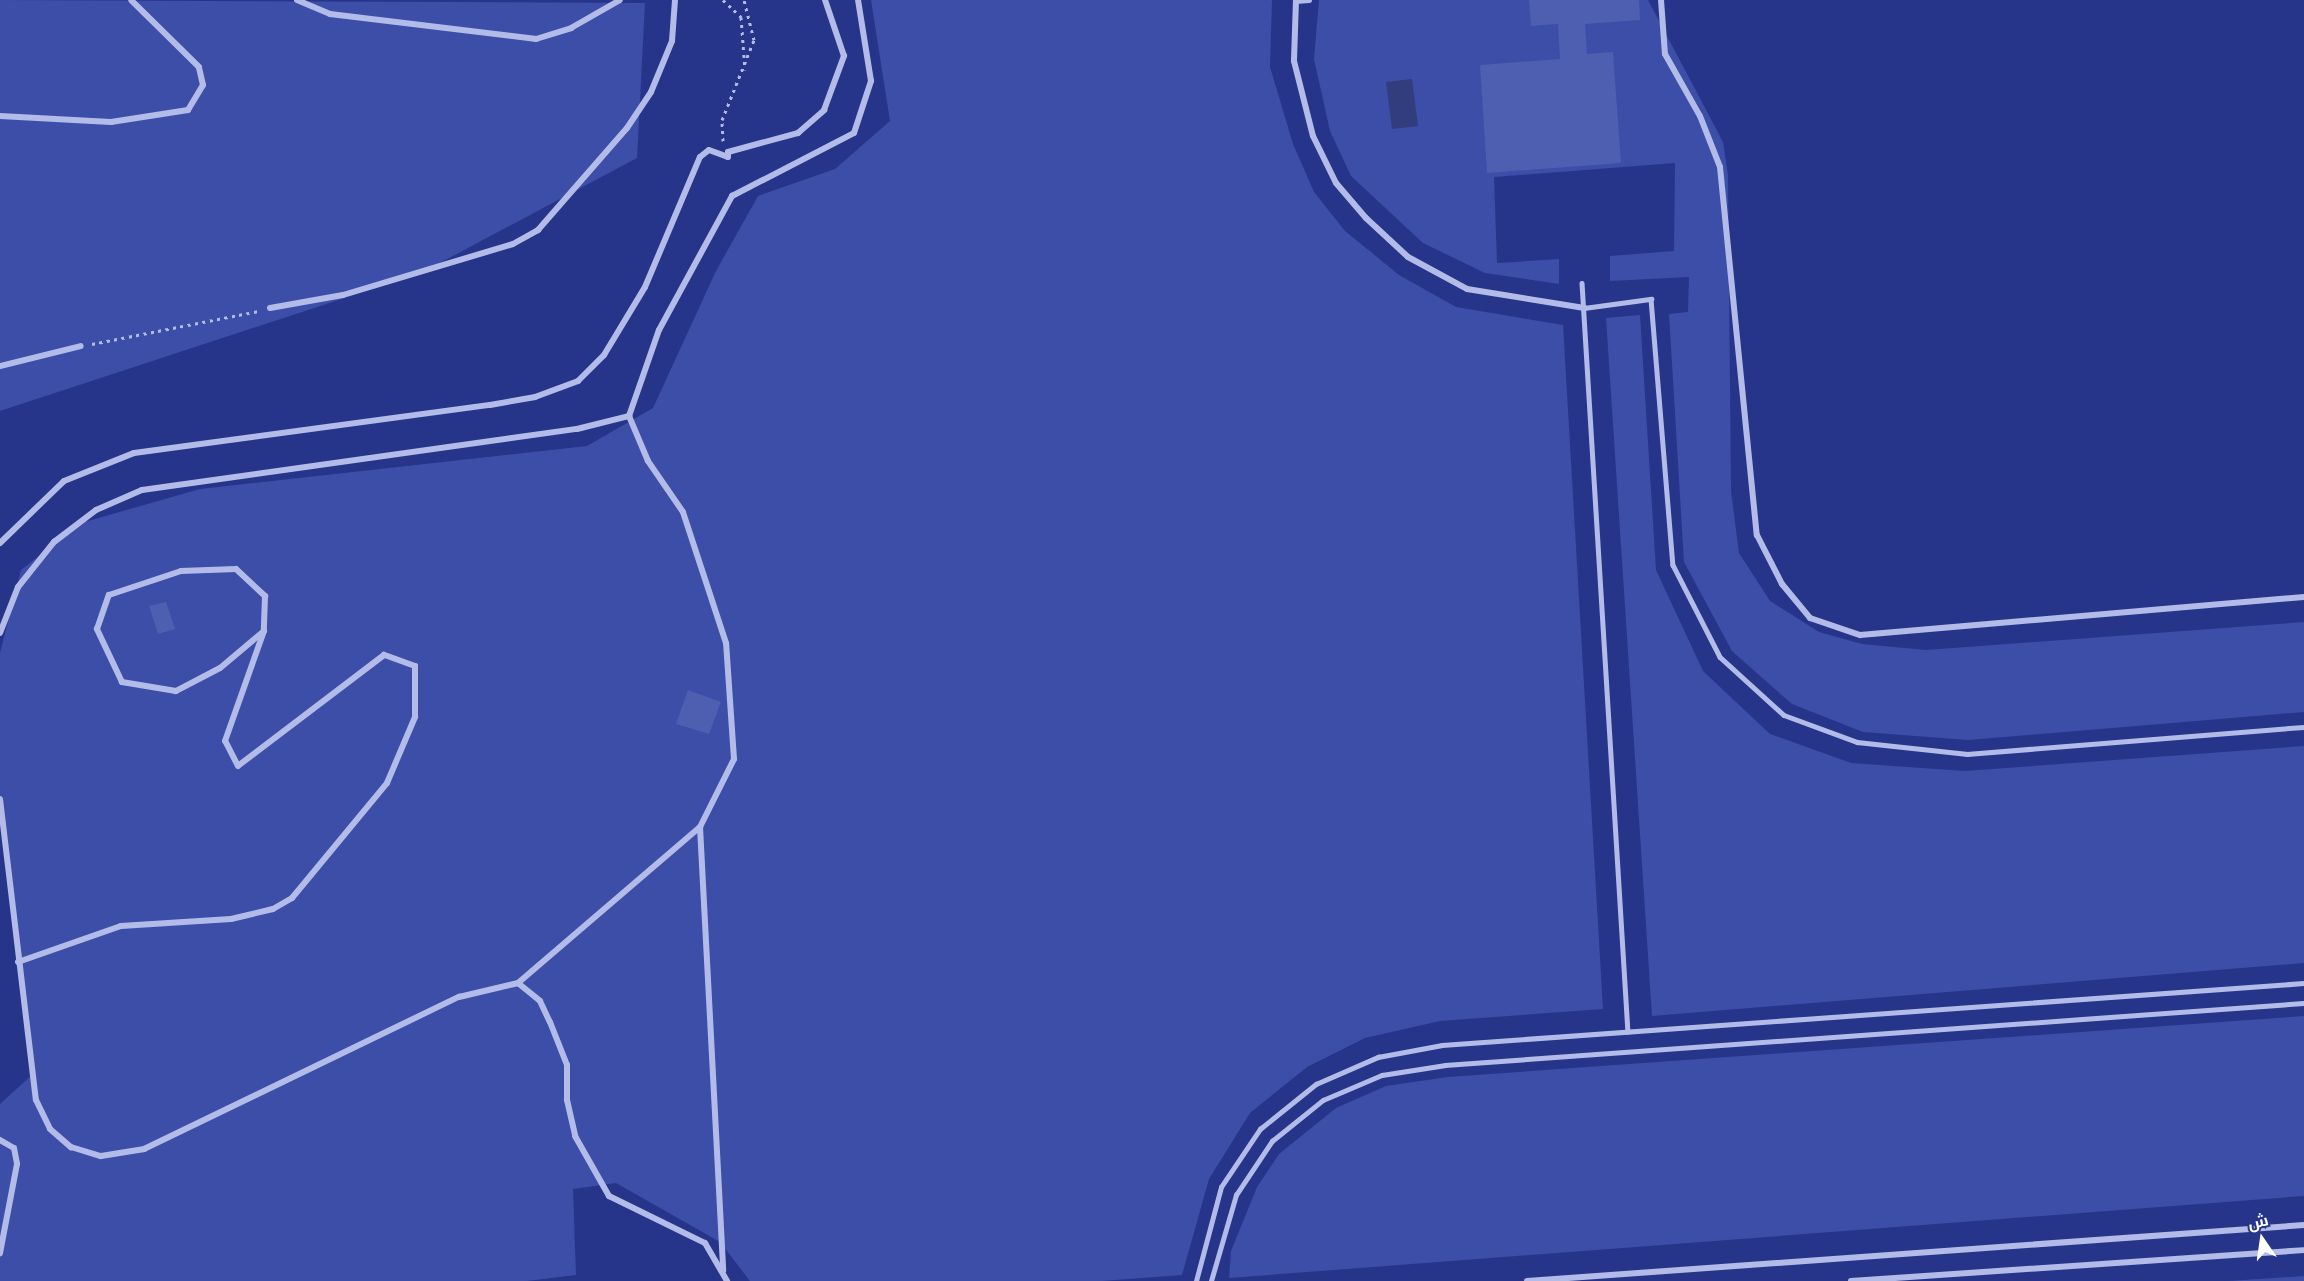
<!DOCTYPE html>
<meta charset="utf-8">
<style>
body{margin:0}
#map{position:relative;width:2304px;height:1281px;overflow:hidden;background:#26358a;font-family:Barlow,Cairo,sans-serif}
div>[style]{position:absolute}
.green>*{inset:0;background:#3d4ea8}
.water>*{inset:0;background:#323d7d}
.building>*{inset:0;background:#4e5eb1}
.path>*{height:3px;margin-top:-1.5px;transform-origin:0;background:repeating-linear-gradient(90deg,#b3bce9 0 3px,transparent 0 7.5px)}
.service>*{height:4.5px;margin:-2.25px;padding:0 2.25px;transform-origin:2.25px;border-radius:2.25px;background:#b3bce9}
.minor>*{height:6px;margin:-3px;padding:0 3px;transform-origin:3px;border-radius:3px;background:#b3bce9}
span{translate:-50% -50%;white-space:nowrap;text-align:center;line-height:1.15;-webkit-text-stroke:6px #26358a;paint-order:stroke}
.north{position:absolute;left:2232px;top:1209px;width:60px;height:60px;-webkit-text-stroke:4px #26358a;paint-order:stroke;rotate:347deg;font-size:16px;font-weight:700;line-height:24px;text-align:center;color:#fff}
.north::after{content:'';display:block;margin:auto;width:21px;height:27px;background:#fff;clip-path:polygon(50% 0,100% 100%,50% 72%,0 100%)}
</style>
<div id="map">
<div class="green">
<i style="clip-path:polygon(0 0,645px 3px,637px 158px,421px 273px,0 411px)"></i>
<i style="clip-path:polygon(871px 0,1272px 0,1270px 67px,1293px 144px,1314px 192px,1345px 231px,1399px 275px,1456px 307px,1563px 325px,1603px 1009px,1440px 1021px,1365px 1038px,1307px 1067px,1250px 1113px,1209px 1179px,1182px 1275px,1102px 1281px,750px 1281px,720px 1242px,616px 1183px,573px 1189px,576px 1275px,527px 1281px,0 1281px,0 1104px,32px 1075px,0 796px,0 653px,21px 570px,81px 523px,200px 489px,587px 446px,653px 408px,716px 271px,758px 196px,835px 169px,890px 121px)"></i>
<i style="clip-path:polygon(1319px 0,1648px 0,1723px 142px,1728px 175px,1731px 491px,1739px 553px,1770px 601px,1819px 632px,1862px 644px,1926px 650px,2304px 622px,2304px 712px,1968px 740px,1863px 732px,1792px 704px,1732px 651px,1684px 562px,1669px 314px,1688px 312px,1689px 277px,1610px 281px,1610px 256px,1674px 251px,1675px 163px,1494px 177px,1497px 263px,1559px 259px,1559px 284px,1485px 273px,1423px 243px,1351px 176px,1330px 131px,1314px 59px)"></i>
<i style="clip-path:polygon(1640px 315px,1656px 570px,1703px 671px,1770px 734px,1851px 763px,1965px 771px,2304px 746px,2304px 963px,1652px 1016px,1606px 318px)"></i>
<i style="clip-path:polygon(2304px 1016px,2304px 1196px,1229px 1278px,1231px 1251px,1257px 1187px,1279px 1154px,1336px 1108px,1386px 1086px,1448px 1077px)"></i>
<i style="clip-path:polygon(2304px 1276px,2304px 1281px,2229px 1281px)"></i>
</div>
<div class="water">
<i style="clip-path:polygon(1412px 79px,1418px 126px,1392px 129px,1386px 82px)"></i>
</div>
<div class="building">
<i style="clip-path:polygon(1529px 0,1639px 0,1640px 20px,1585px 24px,1587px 54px,1613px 52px,1621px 163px,1487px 173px,1480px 65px,1560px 59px,1558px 24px,1531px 26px)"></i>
<i style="clip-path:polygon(166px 602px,175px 629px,158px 634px,149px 606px)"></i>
<i style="clip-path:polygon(688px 690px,721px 702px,709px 734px,676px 724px)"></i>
</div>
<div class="path">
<i style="left:723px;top:0;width:25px;rotate:43deg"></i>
<i style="left:741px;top:17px;width:53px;rotate:85.7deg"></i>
<i style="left:723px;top:141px;width:21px;rotate:-93deg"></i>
<i style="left:722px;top:120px;width:86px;rotate:-68.2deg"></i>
<i style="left:754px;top:40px;width:41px;rotate:-104deg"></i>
<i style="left:92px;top:344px;width:170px;rotate:-11.2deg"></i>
</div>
<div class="service">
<i style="left:1582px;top:283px;width:750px;rotate:86.49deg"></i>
<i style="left:1584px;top:308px;width:68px;rotate:-7.7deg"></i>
<i style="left:1651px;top:299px;width:267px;rotate:85.3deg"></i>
<i style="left:1673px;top:565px;width:103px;rotate:62.9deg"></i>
<i style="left:1720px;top:657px;width:86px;rotate:42.2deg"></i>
<i style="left:1784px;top:715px;width:78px;rotate:20.3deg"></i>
<i style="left:1857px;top:742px;width:111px;rotate:6.2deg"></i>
<i style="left:1967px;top:754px;width:338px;rotate:-4.6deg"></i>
<i style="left:1196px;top:1281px;width:97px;rotate:-75.1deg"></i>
<i style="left:1221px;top:1187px;width:70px;rotate:-56.1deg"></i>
<i style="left:1260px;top:1129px;width:72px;rotate:-38.8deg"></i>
<i style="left:1316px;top:1084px;width:68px;rotate:-23.5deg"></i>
<i style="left:1378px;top:1057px;width:65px;rotate:-10.6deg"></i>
<i style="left:1442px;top:1045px;width:864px;rotate:-4.11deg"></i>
<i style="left:1211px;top:1281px;width:90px;rotate:-73.8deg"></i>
<i style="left:1236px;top:1195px;width:65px;rotate:-56.3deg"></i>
<i style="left:1272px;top:1141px;width:65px;rotate:-38.8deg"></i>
<i style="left:1323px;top:1100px;width:64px;rotate:-23deg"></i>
<i style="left:1382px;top:1075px;width:64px;rotate:-9deg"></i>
<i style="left:1445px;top:1065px;width:861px;rotate:-4.13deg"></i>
</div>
<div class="minor">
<i style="left:297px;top:0;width:36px;rotate:23deg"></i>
<i style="left:330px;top:14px;width:208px;rotate:6.9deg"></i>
<i style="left:536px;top:39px;width:37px;rotate:-17deg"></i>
<i style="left:571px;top:28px;width:56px;rotate:-29.7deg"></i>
<i style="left:1296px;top:0;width:61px;rotate:91.9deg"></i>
<i style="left:1294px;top:61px;width:77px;rotate:75.8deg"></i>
<i style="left:1313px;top:136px;width:52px;rotate:63.9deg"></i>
<i style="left:1336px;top:183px;width:46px;rotate:49.4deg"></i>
<i style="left:1366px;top:218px;width:57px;rotate:42.9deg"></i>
<i style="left:1408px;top:257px;width:67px;rotate:28.5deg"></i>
<i style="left:1467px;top:289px;width:119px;rotate:9.2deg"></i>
<i style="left:1661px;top:0;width:54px;rotate:85.8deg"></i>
<i style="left:1665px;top:54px;width:71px;rotate:60.6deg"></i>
<i style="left:1700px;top:116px;width:55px;rotate:68.6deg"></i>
<i style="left:1720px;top:167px;width:370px;rotate:84.3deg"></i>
<i style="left:1757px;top:535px;width:55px;rotate:63deg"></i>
<i style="left:1782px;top:584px;width:44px;rotate:50.5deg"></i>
<i style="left:1810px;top:618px;width:53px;rotate:18.8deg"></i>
<i style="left:1860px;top:635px;width:446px;rotate:-4.9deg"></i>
<i style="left:1296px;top:1px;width:13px;rotate:-4deg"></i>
<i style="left:0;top:116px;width:111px;rotate:3.1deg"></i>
<i style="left:111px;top:122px;width:78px;rotate:-8.9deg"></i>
<i style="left:188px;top:110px;width:29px;rotate:-59deg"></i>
<i style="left:203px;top:85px;width:18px;rotate:-103deg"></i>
<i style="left:199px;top:67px;width:95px;rotate:-135.4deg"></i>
<i style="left:270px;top:308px;width:74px;rotate:-10.1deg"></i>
<i style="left:343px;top:295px;width:177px;rotate:-16.7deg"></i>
<i style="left:513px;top:244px;width:29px;rotate:-29deg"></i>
<i style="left:538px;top:230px;width:135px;rotate:-48.9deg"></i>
<i style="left:627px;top:128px;width:43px;rotate:-56.3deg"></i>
<i style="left:651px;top:92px;width:55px;rotate:-67.6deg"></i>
<i style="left:672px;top:41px;width:41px;rotate:-85.8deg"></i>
<i style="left:0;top:366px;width:83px;rotate:-13.9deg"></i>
<i style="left:0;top:543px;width:89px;rotate:-44.1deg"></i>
<i style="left:64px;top:481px;width:75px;rotate:-21.8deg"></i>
<i style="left:134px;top:453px;width:359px;rotate:-7.7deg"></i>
<i style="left:490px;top:405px;width:46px;rotate:-10.1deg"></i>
<i style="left:535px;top:397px;width:46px;rotate:-20.4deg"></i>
<i style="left:578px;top:381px;width:37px;rotate:-45deg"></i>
<i style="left:604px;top:355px;width:79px;rotate:-58.9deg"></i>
<i style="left:645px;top:287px;width:141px;rotate:-67.1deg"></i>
<i style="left:700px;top:157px;width:11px;rotate:-38deg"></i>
<i style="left:709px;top:150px;width:20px;rotate:20deg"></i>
<i style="left:728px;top:157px;width:5px;rotate:-90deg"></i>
<i style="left:728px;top:152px;width:73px;rotate:-15.2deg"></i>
<i style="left:798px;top:133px;width:35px;rotate:-41deg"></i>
<i style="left:824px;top:110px;width:58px;rotate:-69.7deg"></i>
<i style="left:844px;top:56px;width:59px;rotate:-108.7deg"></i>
<i style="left:236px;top:569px;width:40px;rotate:43deg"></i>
<i style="left:265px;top:596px;width:35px;rotate:92deg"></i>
<i style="left:264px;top:631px;width:57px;rotate:139.9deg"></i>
<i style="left:220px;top:668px;width:50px;rotate:152.4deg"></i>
<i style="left:176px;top:691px;width:55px;rotate:-170.5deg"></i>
<i style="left:122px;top:682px;width:59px;rotate:-115.3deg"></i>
<i style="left:97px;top:629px;width:36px;rotate:-71deg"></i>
<i style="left:109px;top:595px;width:76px;rotate:-18.4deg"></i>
<i style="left:181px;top:571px;width:55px;rotate:-2.1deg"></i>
<i style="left:0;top:633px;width:49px;rotate:-68.6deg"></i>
<i style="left:18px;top:587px;width:58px;rotate:-51.3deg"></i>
<i style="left:54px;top:542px;width:53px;rotate:-37.3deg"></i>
<i style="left:96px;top:510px;width:50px;rotate:-23.5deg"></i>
<i style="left:142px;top:490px;width:439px;rotate:-8deg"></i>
<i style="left:577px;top:429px;width:54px;rotate:-14deg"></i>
<i style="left:629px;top:416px;width:91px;rotate:-70.8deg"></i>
<i style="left:659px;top:330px;width:153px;rotate:-61.4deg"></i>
<i style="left:732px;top:196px;width:137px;rotate:-27.3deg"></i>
<i style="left:854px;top:133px;width:55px;rotate:-71.9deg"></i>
<i style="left:871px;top:81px;width:82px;rotate:-99.1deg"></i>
<i style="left:0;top:799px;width:303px;rotate:83.2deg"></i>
<i style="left:36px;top:1100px;width:32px;rotate:64deg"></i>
<i style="left:50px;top:1129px;width:28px;rotate:41deg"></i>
<i style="left:71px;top:1147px;width:31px;rotate:17deg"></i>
<i style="left:101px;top:1156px;width:44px;rotate:-9.2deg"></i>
<i style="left:144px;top:1149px;width:350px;rotate:-25.8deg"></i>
<i style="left:459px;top:997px;width:61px;rotate:-13.3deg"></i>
<i style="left:518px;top:983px;width:28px;rotate:39deg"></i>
<i style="left:540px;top:1001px;width:23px;rotate:65deg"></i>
<i style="left:550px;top:1022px;width:46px;rotate:68.4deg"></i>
<i style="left:567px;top:1065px;width:35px;rotate:90deg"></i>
<i style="left:567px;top:1100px;width:37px;rotate:77deg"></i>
<i style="left:575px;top:1136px;width:69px;rotate:60.5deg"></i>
<i style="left:609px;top:1196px;width:107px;rotate:26.1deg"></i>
<i style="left:705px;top:1243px;width:44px;rotate:59.9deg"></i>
<i style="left:700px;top:827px;width:444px;rotate:87deg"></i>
<i style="left:18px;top:962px;width:109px;rotate:-19.3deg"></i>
<i style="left:121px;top:926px;width:110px;rotate:-3.6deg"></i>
<i style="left:231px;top:919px;width:43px;rotate:-13.4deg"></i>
<i style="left:273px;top:909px;width:22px;rotate:-30deg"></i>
<i style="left:292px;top:898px;width:149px;rotate:-50.4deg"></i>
<i style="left:387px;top:783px;width:72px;rotate:-67deg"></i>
<i style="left:415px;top:717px;width:51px;rotate:-90deg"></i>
<i style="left:415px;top:666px;width:33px;rotate:-160deg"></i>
<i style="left:384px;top:655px;width:183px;rotate:142.8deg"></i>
<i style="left:238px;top:766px;width:28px;rotate:-117deg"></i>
<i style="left:225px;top:741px;width:117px;rotate:-70.5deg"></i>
<i style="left:518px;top:983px;width:240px;rotate:-40.6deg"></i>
<i style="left:700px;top:827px;width:76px;rotate:-63.4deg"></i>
<i style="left:734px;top:759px;width:116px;rotate:-93.9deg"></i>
<i style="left:726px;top:643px;width:138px;rotate:-108.2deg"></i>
<i style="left:683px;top:512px;width:62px;rotate:-124.5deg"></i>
<i style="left:648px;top:461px;width:49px;rotate:-112.9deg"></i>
<i style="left:0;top:1140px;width:16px;rotate:30deg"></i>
<i style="left:14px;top:1148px;width:16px;rotate:79deg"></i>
<i style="left:17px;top:1164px;width:91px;rotate:100.8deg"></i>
<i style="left:1527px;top:1281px;width:779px;rotate:-4.12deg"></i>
<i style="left:1851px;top:1281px;width:454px;rotate:-3.9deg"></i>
</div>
<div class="north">ش</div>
</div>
